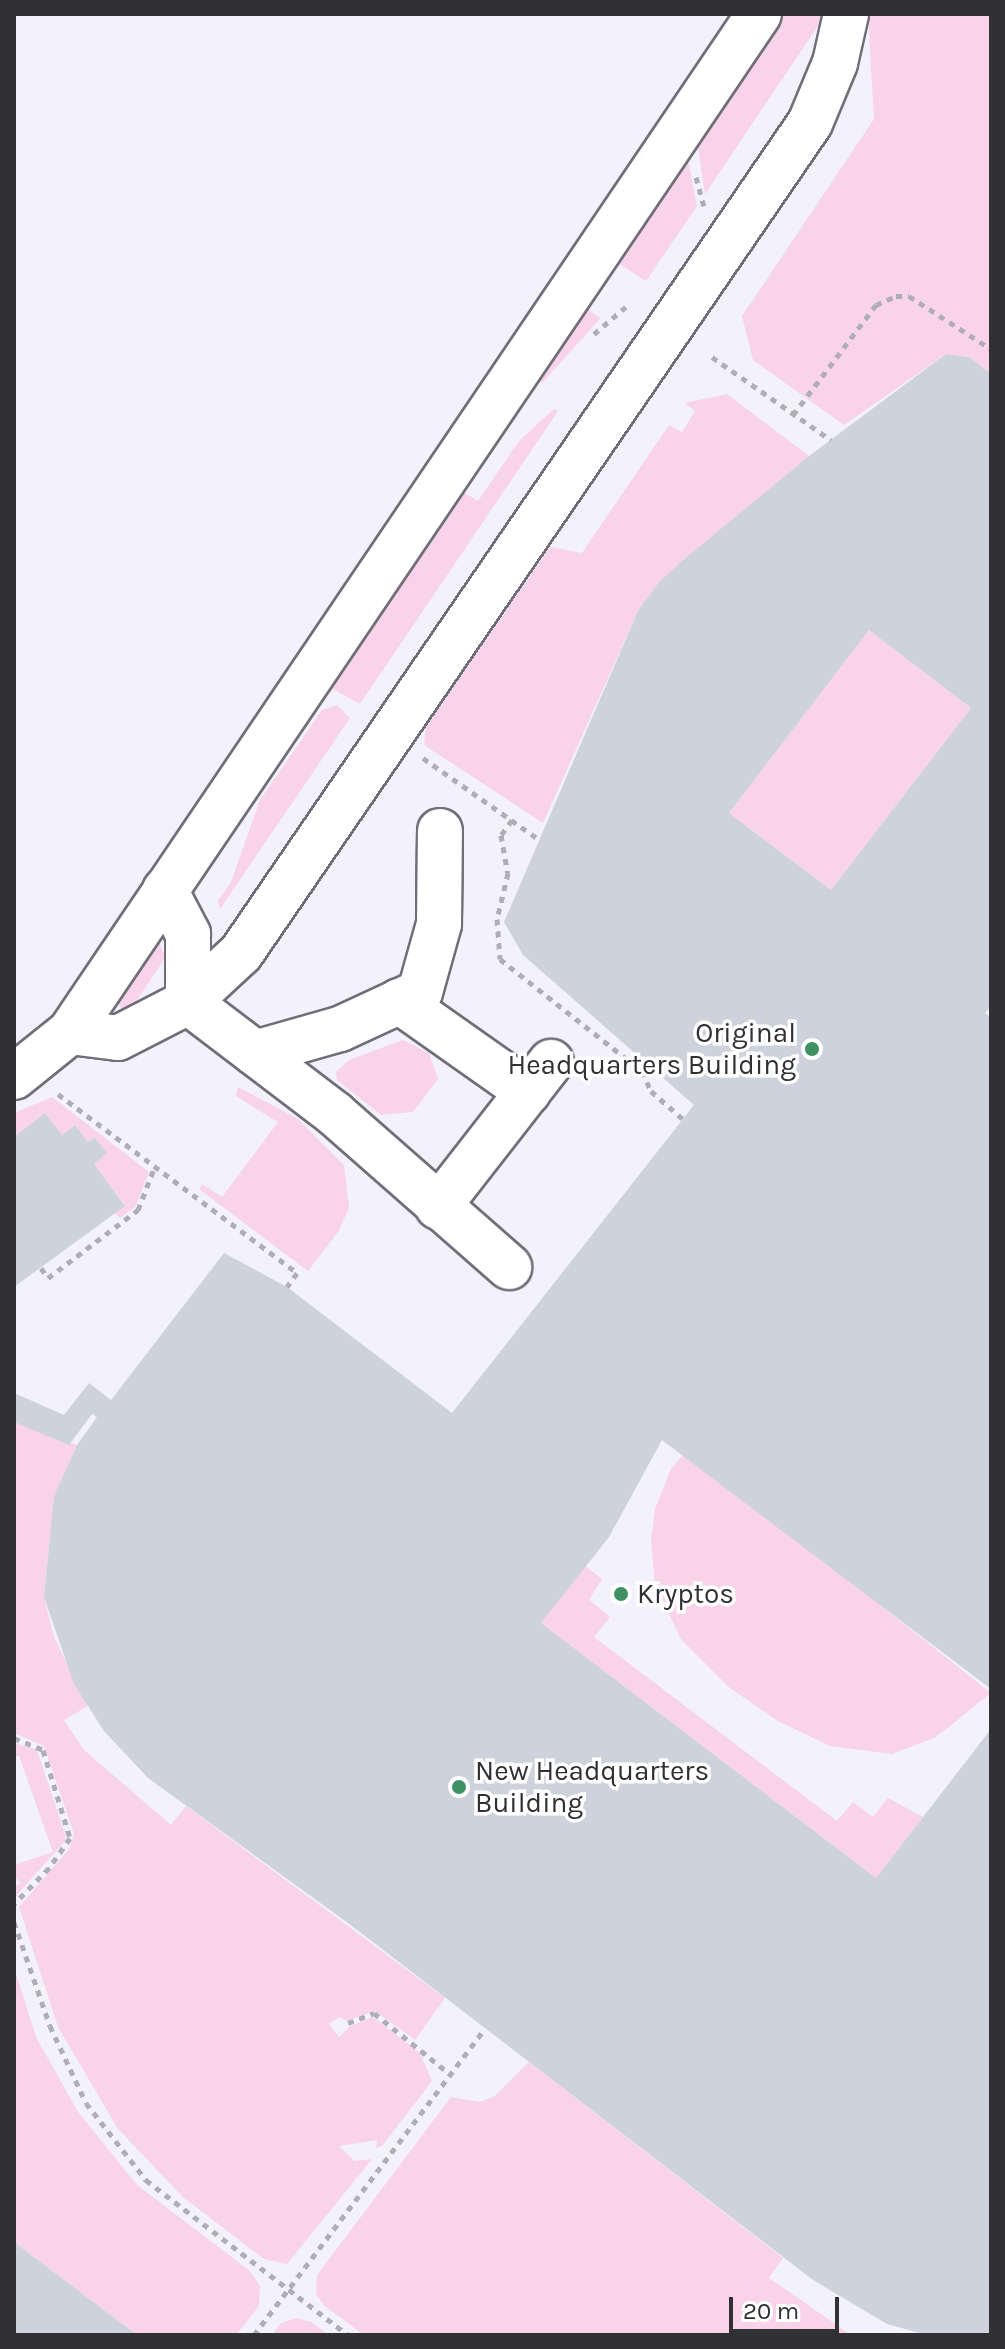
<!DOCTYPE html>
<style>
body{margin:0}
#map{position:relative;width:1005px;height:2349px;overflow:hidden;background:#f2f1fc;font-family:Karla,sans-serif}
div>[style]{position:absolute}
.green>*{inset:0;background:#f8d3e9}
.building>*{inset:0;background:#cdd2dc}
.path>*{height:5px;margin-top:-2.5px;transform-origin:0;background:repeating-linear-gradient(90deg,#afaeb7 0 6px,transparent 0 12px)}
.roads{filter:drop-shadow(2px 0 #706f79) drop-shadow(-2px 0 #706f79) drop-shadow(0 2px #706f79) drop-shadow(0 -2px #706f79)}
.minor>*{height:44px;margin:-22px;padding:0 22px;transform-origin:22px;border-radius:22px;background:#fff}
.dots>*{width:22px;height:22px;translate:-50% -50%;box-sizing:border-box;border:4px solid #fff;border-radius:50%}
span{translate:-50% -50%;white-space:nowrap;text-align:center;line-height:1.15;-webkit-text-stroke:7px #fff;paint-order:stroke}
.poi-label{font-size:28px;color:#313035}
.right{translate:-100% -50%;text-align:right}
.left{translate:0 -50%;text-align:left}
.frame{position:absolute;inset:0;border:16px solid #313035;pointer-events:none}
.scale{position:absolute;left:729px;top:2297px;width:110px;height:36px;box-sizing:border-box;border:4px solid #313035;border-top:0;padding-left:10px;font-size:24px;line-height:28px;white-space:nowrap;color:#313035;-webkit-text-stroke:6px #fff;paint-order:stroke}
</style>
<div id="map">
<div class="green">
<i style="clip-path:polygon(783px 14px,826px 14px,705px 194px,697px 142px)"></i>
<i style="clip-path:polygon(868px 14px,991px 14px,991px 374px,969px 357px,946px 354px,844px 425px,753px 360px,742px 316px,874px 119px)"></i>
<i style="clip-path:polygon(687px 155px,697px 206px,646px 281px,616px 262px)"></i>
<i style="clip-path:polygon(584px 307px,601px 318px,542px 383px,536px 377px)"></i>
<i style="clip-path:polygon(727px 394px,809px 456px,659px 582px,638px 611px,543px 823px,424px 745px,426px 727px,550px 547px,582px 553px,669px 425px,682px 432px,695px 411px,685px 403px)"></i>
<i style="clip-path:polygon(554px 409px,558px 411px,360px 704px,331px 688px,460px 490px,478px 501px,519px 441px)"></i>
<i style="clip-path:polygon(869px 630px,971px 708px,831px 890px,729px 813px)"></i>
<i style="clip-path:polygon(337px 705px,350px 718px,220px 909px,218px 901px,231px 882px,260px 800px,322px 710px)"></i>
<i style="clip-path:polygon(159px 941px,165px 958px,133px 1006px,121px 1008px,116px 999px)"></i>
<i style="clip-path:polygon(403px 1040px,429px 1053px,438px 1079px,413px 1112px,381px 1115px,337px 1080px,336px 1072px,349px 1060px)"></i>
<i style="clip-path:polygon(238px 1087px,298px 1119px,344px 1165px,349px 1208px,338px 1232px,308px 1271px,199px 1189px,202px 1184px,222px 1197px,278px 1122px,236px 1096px)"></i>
<i style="clip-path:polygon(52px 1097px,149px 1172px,135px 1207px,120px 1218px,115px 1213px,125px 1205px,94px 1164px,106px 1153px,95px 1138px,88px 1142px,75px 1125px,62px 1135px,45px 1113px,14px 1137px,14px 1113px)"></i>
<i style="clip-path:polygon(14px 1422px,77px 1445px,54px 1496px,44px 1597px,54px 1637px,88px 1706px,64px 1720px,84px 1750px,171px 1825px,186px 1806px,445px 1998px,415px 2040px,375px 2011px,347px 2021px,339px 2017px,329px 2024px,339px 2037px,350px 2026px,373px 2017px,420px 2053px,432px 2081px,382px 2146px,376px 2148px,377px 2140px,339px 2146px,354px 2161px,372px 2159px,287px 2264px,264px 2259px,183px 2197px,118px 2129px,58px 2027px,19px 1907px,69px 1849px,74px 1834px,44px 1746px,14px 1733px)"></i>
<i style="clip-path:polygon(683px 1455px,750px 1502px,991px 1693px,936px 1737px,892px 1754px,830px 1746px,778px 1721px,730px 1688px,681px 1639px,655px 1585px,651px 1541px,655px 1509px,671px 1469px)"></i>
<i style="clip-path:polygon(585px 1566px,602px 1579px,589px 1600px,610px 1617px,594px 1637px,837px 1821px,853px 1802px,873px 1817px,888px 1798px,923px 1817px,876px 1878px,541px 1623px)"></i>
<i style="clip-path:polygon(14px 1743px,37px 1750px,66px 1837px,65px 1841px,16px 1896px,14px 1886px,21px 1883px,14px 1876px,14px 1865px,53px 1852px,19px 1756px,14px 1757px)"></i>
<i style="clip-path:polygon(14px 1967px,36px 2037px,78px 2112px,137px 2185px,250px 2271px,260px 2286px,259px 2306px,236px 2335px,137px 2335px,14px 2242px)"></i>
<i style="clip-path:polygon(529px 2062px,783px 2258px,769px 2278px,851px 2335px,364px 2335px,325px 2306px,316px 2294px,317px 2275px,451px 2097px,480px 2102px,495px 2096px)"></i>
<i style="clip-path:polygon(296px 2318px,311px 2322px,329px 2335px,272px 2335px,281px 2323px)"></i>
</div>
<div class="building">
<i style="clip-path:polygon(evenodd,946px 354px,969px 357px,991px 374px,991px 1006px,985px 1013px,991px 1017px,991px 1689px,662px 1440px,609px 1537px,541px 1623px,876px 1878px,991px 1729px,991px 2335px,927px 2335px,887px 2324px,813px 2280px,352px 1926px,148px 1778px,104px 1731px,74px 1684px,44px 1597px,54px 1496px,77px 1445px,97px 1417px,92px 1414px,69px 1445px,14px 1422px,14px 1393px,64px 1415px,89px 1383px,111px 1400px,224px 1253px,287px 1287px,452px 1413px,694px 1105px,523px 955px,504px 922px,638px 611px,659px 582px,687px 557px,809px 456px,946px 354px,869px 630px,971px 708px,831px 890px,729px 813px,869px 630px)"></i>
<i style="clip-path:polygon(45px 1113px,62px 1135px,75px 1125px,88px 1142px,95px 1138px,107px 1153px,94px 1164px,125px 1206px,14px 1287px,14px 1137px)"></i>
<i style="clip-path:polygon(14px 2242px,137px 2335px,14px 2335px)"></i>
</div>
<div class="path">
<i style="left:696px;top:177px;width:30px;rotate:75deg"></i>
<i style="left:594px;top:334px;width:46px;rotate:-40.6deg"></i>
<i style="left:712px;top:357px;width:145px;rotate:34.9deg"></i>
<i style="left:793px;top:415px;width:138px;rotate:-53deg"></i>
<i style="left:876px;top:305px;width:22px;rotate:-24deg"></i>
<i style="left:896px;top:296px;width:13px"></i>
<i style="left:909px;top:296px;width:98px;rotate:32.9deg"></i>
<i style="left:423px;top:758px;width:139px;rotate:35.1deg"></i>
<i style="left:512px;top:820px;width:19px;rotate:126deg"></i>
<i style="left:501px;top:835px;width:39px;rotate:80deg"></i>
<i style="left:508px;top:873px;width:47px;rotate:103.4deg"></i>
<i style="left:497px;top:919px;width:40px;rotate:85.7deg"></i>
<i style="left:500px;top:959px;width:181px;rotate:38.3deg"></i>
<i style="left:642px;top:1071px;width:22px;rotate:66deg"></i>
<i style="left:651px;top:1091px;width:43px;rotate:41.2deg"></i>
<i style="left:58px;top:1094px;width:299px;rotate:36.8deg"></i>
<i style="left:297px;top:1273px;width:17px;rotate:126deg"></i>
<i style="left:41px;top:1268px;width:12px;rotate:55deg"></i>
<i style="left:48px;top:1278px;width:113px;rotate:-37.1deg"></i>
<i style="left:138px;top:1210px;width:47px;rotate:-68.9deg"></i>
<i style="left:14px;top:1738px;width:31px;rotate:22deg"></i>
<i style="left:43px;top:1750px;width:92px;rotate:72.9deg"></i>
<i style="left:70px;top:1838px;width:37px;rotate:125deg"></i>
<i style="left:49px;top:1868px;width:50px;rotate:134.2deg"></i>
<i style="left:14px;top:1922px;width:110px;rotate:70.9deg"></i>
<i style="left:50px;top:2026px;width:85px;rotate:64.9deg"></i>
<i style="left:86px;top:2103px;width:98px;rotate:52.1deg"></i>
<i style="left:146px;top:2180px;width:255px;rotate:37.5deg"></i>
<i style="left:348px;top:2023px;width:28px;rotate:-21deg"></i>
<i style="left:374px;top:2013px;width:99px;rotate:38.8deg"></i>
<i style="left:254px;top:2335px;width:383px;rotate:-53deg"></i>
</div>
<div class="roads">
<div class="minor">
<i style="left:165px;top:890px;width:50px;rotate:62.4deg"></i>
<i style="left:188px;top:934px;width:68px;rotate:90deg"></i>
<i style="left:399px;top:1001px;width:158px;rotate:35.2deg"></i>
<i style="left:188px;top:1002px;width:185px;rotate:37.3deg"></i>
<i style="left:335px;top:1114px;width:232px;rotate:41.3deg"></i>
<i style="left:70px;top:1032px;width:48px;rotate:7.1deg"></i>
<i style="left:118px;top:1038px;width:79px;rotate:-27.2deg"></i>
<i style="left:188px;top:1002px;width:72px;rotate:-42.8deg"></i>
<i style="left:241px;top:953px;width:1006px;rotate:-55.57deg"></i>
<i style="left:810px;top:123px;width:65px;rotate:-67.4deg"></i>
<i style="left:835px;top:63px;width:50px;rotate:-77.3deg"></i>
<i style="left:255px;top:1053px;width:88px;rotate:-15.8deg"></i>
<i style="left:340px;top:1029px;width:88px;rotate:-24.8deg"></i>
<i style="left:420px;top:992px;width:71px;rotate:-74.4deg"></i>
<i style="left:439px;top:924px;width:93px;rotate:-89.4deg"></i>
<i style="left:14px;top:1077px;width:72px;rotate:-38.8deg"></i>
<i style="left:70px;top:1032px;width:1229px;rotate:-55.91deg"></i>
<i style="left:438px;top:1207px;width:184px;rotate:-52.1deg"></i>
</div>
</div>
<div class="dots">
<i style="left:812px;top:1049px;background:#3e9163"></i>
<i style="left:621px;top:1594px;background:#3e9163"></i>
<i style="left:459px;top:1787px;background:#3e9163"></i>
</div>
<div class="poi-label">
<span class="right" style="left:796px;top:1049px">Original<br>Headquarters Building</span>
<span class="left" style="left:637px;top:1594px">Kryptos</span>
<span class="left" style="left:475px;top:1787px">New Headquarters<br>Building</span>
</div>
<div class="frame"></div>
<div class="scale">20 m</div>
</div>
